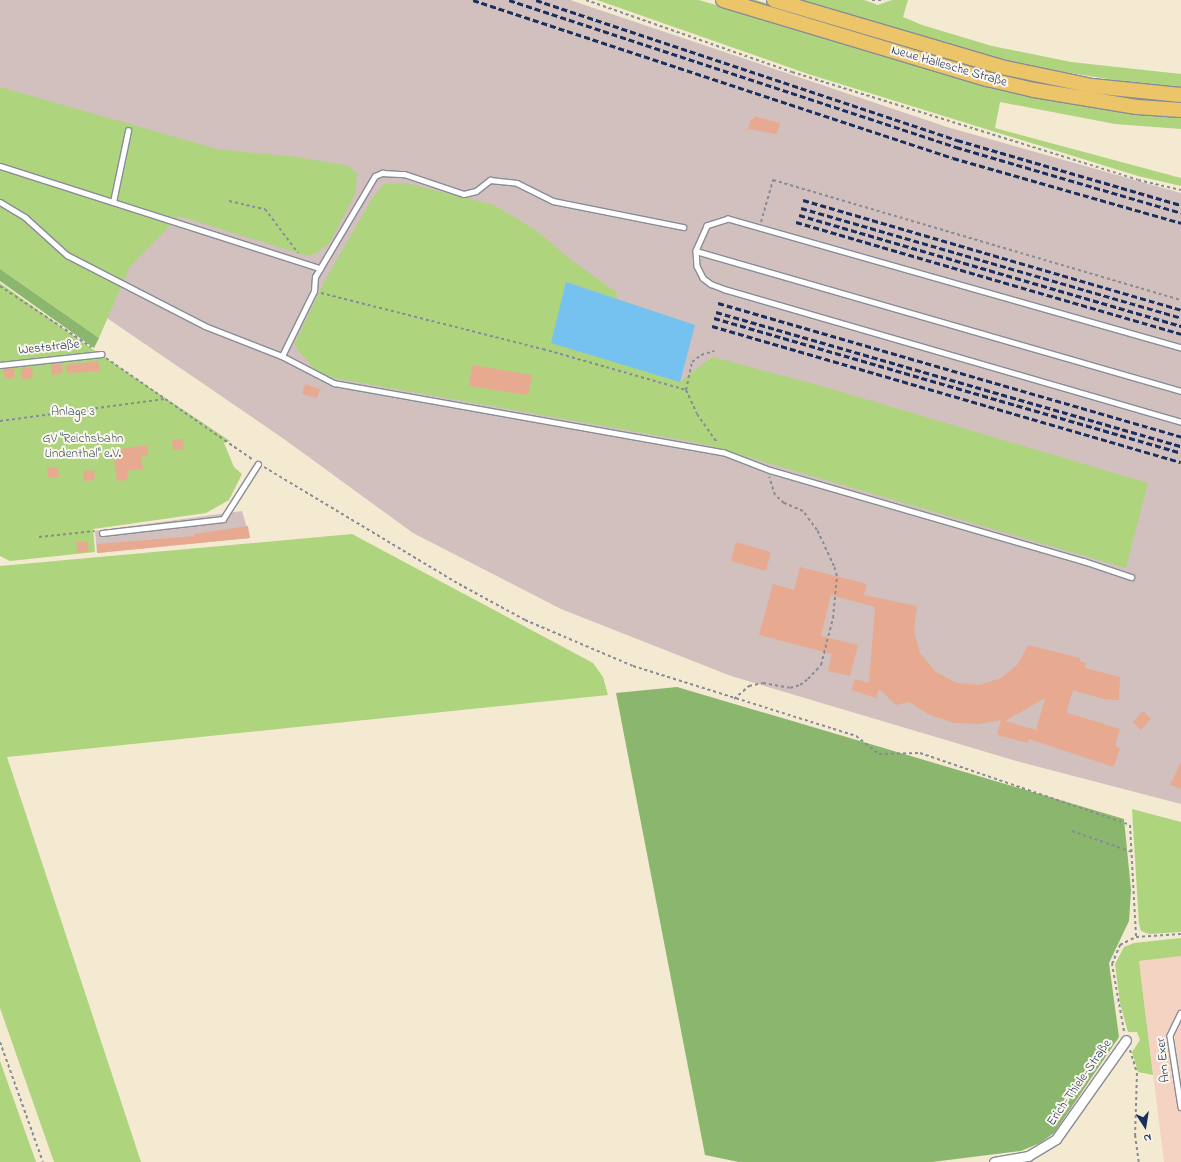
<!DOCTYPE html>
<meta charset="utf-8">
<style>
body{margin:0}
#map{position:relative;width:1181px;height:1162px;overflow:hidden;background:#f4e9d1;font-family:"Indie Flower",sans-serif}
div>[style]{position:absolute}
.built>*{inset:0;background:#f5d3c2}
.industrial>*{inset:0;background:#d1c0bd}
.green>*{inset:0;background:#aed47e}
.forest>*{inset:0;background:#8ab66d}
.water>*{inset:0;background:#75c1ef}
.building>*{inset:0;background:#e7aa90}
.path>*{height:2px;margin-top:-1px;transform-origin:0;background:repeating-linear-gradient(90deg,#888c98 0 3px,transparent 0 6px)}
.roads{filter:drop-shadow(1px 0 #888c98) drop-shadow(-1px 0 #888c98) drop-shadow(0 1px #888c98) drop-shadow(0 -1px #888c98)}
.service>*{height:4.5px;margin:-2.25px;padding:0 2.25px;transform-origin:2.25px;border-radius:2.25px;background:#fff}
.minor>*{height:9px;margin:-4.5px;padding:0 4.5px;transform-origin:4.5px;border-radius:4.5px;background:#fff}
.primary>*{height:14px;margin:-7px;padding:0 7px;transform-origin:7px;border-radius:7px;background:#edc569}
.rail>*{height:3px;margin-top:-1.5px;transform-origin:0;background:repeating-linear-gradient(90deg,#1b2f5e 0 6px,transparent 0 9px)}
span{translate:-50% -50%;white-space:nowrap;text-align:center;line-height:1.15;-webkit-text-stroke:4px #fbf7ec;paint-order:stroke}
.street-label{font-size:13px;color:#1b2f5e}
.park-label{font-size:13px;color:#405866}
.north{position:absolute;left:1125px;top:1106px;width:40px;height:40px;-webkit-text-stroke:3px #fbf7ec;paint-order:stroke;rotate:168deg;font-size:11px;font-weight:700;line-height:16px;text-align:center;color:#1b2f5e}
.north::after{content:'';display:block;margin:auto;width:14px;height:18px;background:#1b2f5e;clip-path:polygon(50% 0,100% 100%,50% 72%,0 100%)}
</style>
<div id="map">
<div class="built">
<i style="clip-path:polygon(1181px 956px,1181px 1162px,1164px 1162px,1139px 961px)"></i>
</div>
<div class="industrial">
<i style="clip-path:polygon(0 0,570px 0,947px 127px,1181px 193px,1181px 804px,1020px 762px,731px 676px,561px 609px,413px 533px,284px 439px,0 245px)"></i>
<i style="clip-path:polygon(242px 511px,250px 538px,97px 553px,95px 531px)"></i>
</div>
<div class="green">
<i style="clip-path:polygon(597px 0,699px 0,998px 88px,1087px 106px,1181px 117px,1181px 129px,1115px 124px,1000px 102px,995px 128px,1181px 178px,1181px 186px,1138px 176px,808px 74px)"></i>
<i style="clip-path:polygon(741px 0,756px 0,958px 61px,1181px 100px,1181px 104px,1084px 94px,997px 76px)"></i>
<i style="clip-path:polygon(800px 0,864px 0,878px 5px,892px 0,908px 0,903px 17px,922px 25px,992px 46px,1071px 62px,1181px 74px,1181px 87px,1139px 84px,1033px 67px,960px 49px)"></i>
<i style="clip-path:polygon(0 87px,217px 149px,297px 157px,349px 166px,357px 174px,355px 194px,330px 242px,317px 253px,308px 256px,179px 216px,129px 268px,99px 338px,0 269px)"></i>
<i style="clip-path:polygon(406px 183px,494px 205px,537px 231px,570px 259px,616px 292px,618px 299px,566px 282px,680px 382px,712px 357px,818px 385px,1148px 483px,1126px 568px,700px 443px,334px 378px,316px 371px,294px 345px,324px 282px,373px 197px,384px 184px)"></i>
<i style="clip-path:polygon(0 283px,98px 353px,230px 441px,224px 443px,234px 467px,242px 474px,229px 500px,206px 513px,93px 529px,95px 552px,10px 561px,0 556px)"></i>
<i style="clip-path:polygon(352px 534px,593px 663px,603px 677px,608px 695px,7px 757px,141px 1162px,54px 1162px,0 1008px,0 566px)"></i>
<i style="clip-path:polygon(1132px 809px,1181px 822px,1181px 932px,1149px 934px,1141px 931px,1139px 924px)"></i>
<i style="clip-path:polygon(1181px 938px,1181px 956px,1139px 961px,1153px 1075px,1138px 1072px,1132px 1052px,1140px 1040px,1137px 1032px,1128px 1032px,1120px 1003px,1115px 964px,1124px 947px,1134px 943px)"></i>
<i style="clip-path:polygon(0 1061px,36px 1162px,0 1162px)"></i>
</div>
<div class="forest">
<i style="clip-path:polygon(0 269px,99px 338px,94px 348px,0 281px)"></i>
<i style="clip-path:polygon(677px 687px,1124px 819px,1131px 890px,1129px 921px,1109px 963px,1119px 1037px,1054px 1133px,1040px 1143px,1021px 1151px,932px 1162px,739px 1162px,705px 1155px,616px 693px)"></i>
</div>
<div class="water">
<i style="clip-path:polygon(566px 282px,695px 325px,680px 382px,551px 343px)"></i>
</div>
<div class="building">
<i style="clip-path:polygon(754px 116px,780px 123px,777px 134px,748px 129px,751px 119px,754px 119px)"></i>
<i style="clip-path:polygon(98px 361px,100px 371px,67px 373px,66px 365px)"></i>
<i style="clip-path:polygon(61px 363px,63px 373px,52px 375px,51px 365px)"></i>
<i style="clip-path:polygon(472px 365px,532px 375px,528px 395px,469px 386px)"></i>
<i style="clip-path:polygon(14px 367px,15px 378px,5px 379px,3px 369px)"></i>
<i style="clip-path:polygon(32px 367px,33px 378px,22px 379px,21px 369px)"></i>
<i style="clip-path:polygon(305px 384px,320px 389px,317px 398px,302px 394px)"></i>
<i style="clip-path:polygon(183px 439px,184px 449px,173px 450px,172px 440px)"></i>
<i style="clip-path:polygon(147px 445px,148px 455px,141px 456px,143px 469px,127px 471px,128px 480px,117px 481px,113px 450px)"></i>
<i style="clip-path:polygon(58px 467px,59px 477px,48px 478px,47px 468px)"></i>
<i style="clip-path:polygon(94px 470px,95px 480px,84px 481px,83px 471px)"></i>
<i style="clip-path:polygon(248px 526px,250px 538px,97px 553px,97px 544px,194px 536px,194px 534px)"></i>
<i style="clip-path:polygon(87px 541px,89px 551px,78px 553px,76px 542px)"></i>
<i style="clip-path:polygon(736px 542px,771px 552px,766px 571px,731px 561px)"></i>
<i style="clip-path:polygon(evenodd,800px 567px,867px 584px,864px 595px,917px 606px,914px 631px,920px 653px,936px 672px,957px 683px,979px 685px,1001px 678px,1017px 665px,1028px 645px,1080px 658px,1080px 661px,1086px 663px,1085px 668px,1120px 677px,1119px 700px,1103px 699px,1073px 690px,1067px 710px,1068px 713px,1120px 729px,1115px 746px,1120px 748px,1114px 767px,1029px 739px,1028px 743px,997px 735px,1001px 720px,979px 724px,954px 723px,930px 715px,909px 702px,896px 705px,879px 689px,876px 698px,851px 690px,855px 679px,869px 683px,875px 607px,831px 595px,821px 636px,858px 645px,850px 676px,828px 671px,832px 654px,759px 635px,773px 584px,794px 590px,800px 567px,1045px 698px,1036px 730px,1005px 721px,1045px 698px)"></i>
<i style="clip-path:polygon(1143px 711px,1151px 719px,1141px 730px,1133px 722px)"></i>
<i style="clip-path:polygon(1181px 762px,1181px 789px,1170px 785px)"></i>
</div>
<div class="path">
<i style="left:586px;top:0;width:218px;rotate:19.3deg"></i>
<i style="left:792px;top:72px;width:362px;rotate:17.3deg"></i>
<i style="left:1138px;top:180px;width:44px;rotate:13.1deg"></i>
<i style="left:872px;top:0;width:11px"></i>
<i style="left:229px;top:201px;width:37px;rotate:13deg"></i>
<i style="left:265px;top:209px;width:55px;rotate:53.1deg"></i>
<i style="left:761px;top:222px;width:44px;rotate:-74.1deg"></i>
<i style="left:773px;top:180px;width:425px;rotate:16.4deg"></i>
<i style="left:0;top:286px;width:110px;rotate:33.8deg"></i>
<i style="left:321px;top:293px;width:229px;rotate:14.2deg"></i>
<i style="left:543px;top:349px;width:149px;rotate:16deg"></i>
<i style="left:686px;top:390px;width:26px;rotate:65deg"></i>
<i style="left:697px;top:414px;width:35px;rotate:55deg"></i>
<i style="left:106px;top:358px;width:178px;rotate:34.7deg"></i>
<i style="left:686px;top:390px;width:29px;rotate:-78deg"></i>
<i style="left:692px;top:362px;width:11px;rotate:-38deg"></i>
<i style="left:701px;top:355px;width:14px;rotate:-17deg"></i>
<i style="left:0;top:421px;width:166px;rotate:-7.6deg"></i>
<i style="left:264px;top:467px;width:227px;rotate:31deg"></i>
<i style="left:459px;top:584px;width:75px;rotate:28.6deg"></i>
<i style="left:525px;top:620px;width:117px;rotate:23.1deg"></i>
<i style="left:633px;top:666px;width:234px;rotate:17.4deg"></i>
<i style="left:856px;top:736px;width:29px;rotate:38deg"></i>
<i style="left:879px;top:754px;width:41px;rotate:-1.4deg"></i>
<i style="left:920px;top:753px;width:222px;rotate:18.9deg"></i>
<i style="left:1130px;top:825px;width:112px;rotate:86.9deg"></i>
<i style="left:39px;top:537px;width:56px;rotate:-6.1deg"></i>
<i style="left:734px;top:699px;width:20px;rotate:-41deg"></i>
<i style="left:749px;top:686px;width:14px;rotate:-12deg"></i>
<i style="left:763px;top:683px;width:27px;rotate:10deg"></i>
<i style="left:790px;top:688px;width:10px;rotate:-17deg"></i>
<i style="left:800px;top:685px;width:10px;rotate:-37deg"></i>
<i style="left:808px;top:679px;width:19px;rotate:-47deg"></i>
<i style="left:821px;top:665px;width:49px;rotate:-75.7deg"></i>
<i style="left:833px;top:618px;width:42px;rotate:-84.6deg"></i>
<i style="left:837px;top:576px;width:10px;rotate:-107deg"></i>
<i style="left:834px;top:566px;width:40px;rotate:-115deg"></i>
<i style="left:817px;top:530px;width:24px;rotate:-126deg"></i>
<i style="left:803px;top:511px;width:21px;rotate:-157deg"></i>
<i style="left:784px;top:503px;width:12px;rotate:-138deg"></i>
<i style="left:775px;top:495px;width:19px;rotate:-108deg"></i>
<i style="left:1072px;top:831px;width:64px;rotate:19.3deg"></i>
<i style="left:1124px;top:1031px;width:68px;rotate:-100.2deg"></i>
<i style="left:1112px;top:964px;width:21px;rotate:-67deg"></i>
<i style="left:1120px;top:945px;width:18px;rotate:-27deg"></i>
<i style="left:1136px;top:937px;width:45px;rotate:-3.8deg"></i>
<i style="left:0;top:1042px;width:127px;rotate:70.3deg"></i>
<i style="left:1130px;top:1050px;width:24px;rotate:73deg"></i>
<i style="left:1137px;top:1073px;width:62px;rotate:91.8deg"></i>
<i style="left:1135px;top:1135px;width:27px;rotate:82deg"></i>
</div>
<div class="roads">
<div class="service">
<i style="left:0;top:166px;width:336px;rotate:17.7deg"></i>
<i style="left:0;top:202px;width:29px;rotate:31deg"></i>
<i style="left:25px;top:217px;width:57px;rotate:42.1deg"></i>
<i style="left:67px;top:255px;width:155px;rotate:27.2deg"></i>
<i style="left:205px;top:326px;width:83px;rotate:21.3deg"></i>
<i style="left:282px;top:356px;width:59px;rotate:27.4deg"></i>
<i style="left:334px;top:383px;width:395px;rotate:10.1deg"></i>
<i style="left:723px;top:452px;width:50px;rotate:21deg"></i>
<i style="left:770px;top:470px;width:327px;rotate:16.2deg"></i>
<i style="left:1084px;top:561px;width:50px;rotate:18.8deg"></i>
<i style="left:113px;top:202px;width:73px;rotate:-78.1deg"></i>
<i style="left:696px;top:251px;width:505px;rotate:16.1deg"></i>
<i style="left:1181px;top:348px;width:471px;rotate:-164.1deg"></i>
<i style="left:728px;top:219px;width:22px;rotate:162deg"></i>
<i style="left:707px;top:226px;width:27px;rotate:114deg"></i>
<i style="left:696px;top:251px;width:15px;rotate:86deg"></i>
<i style="left:697px;top:266px;width:13px;rotate:63deg"></i>
<i style="left:703px;top:278px;width:10px;rotate:37deg"></i>
<i style="left:711px;top:284px;width:14px;rotate:21deg"></i>
<i style="left:724px;top:289px;width:476px;rotate:16.2deg"></i>
<i style="left:282px;top:356px;width:72px;rotate:-63.8deg"></i>
<i style="left:314px;top:291px;width:14px;rotate:-86deg"></i>
<i style="left:315px;top:277px;width:117px;rotate:-59.3deg"></i>
<i style="left:375px;top:176px;width:8px;rotate:-23deg"></i>
<i style="left:382px;top:173px;width:22px;rotate:3deg"></i>
<i style="left:404px;top:174px;width:63px;rotate:18.4deg"></i>
<i style="left:464px;top:194px;width:12px;rotate:-14deg"></i>
<i style="left:476px;top:191px;width:18px;rotate:-38deg"></i>
<i style="left:490px;top:180px;width:27px;rotate:6deg"></i>
<i style="left:517px;top:183px;width:40px;rotate:26.6deg"></i>
<i style="left:553px;top:201px;width:133px;rotate:11.3deg"></i>
<i style="left:0;top:365px;width:102px;rotate:-6.2deg"></i>
<i style="left:102px;top:533px;width:122px;rotate:-6.6deg"></i>
<i style="left:223px;top:519px;width:65px;rotate:-57.5deg"></i>
<i style="left:1181px;top:1013px;width:25px;rotate:116deg"></i>
<i style="left:1170px;top:1036px;width:72px;rotate:81.2deg"></i>
</div>
<div class="minor">
<i style="left:994px;top:1162px;width:35px;rotate:-10deg"></i>
<i style="left:1028px;top:1156px;width:33px;rotate:-31deg"></i>
<i style="left:1056px;top:1139px;width:121px;rotate:-54.7deg"></i>
</div>
<div class="primary">
<i style="left:723px;top:0;width:276px;rotate:16.7deg"></i>
<i style="left:987px;top:79px;width:48px;rotate:13.2deg"></i>
<i style="left:1034px;top:90px;width:104px;rotate:9.4deg"></i>
<i style="left:1137px;top:107px;width:44px;rotate:3.9deg"></i>
<i style="left:774px;top:0;width:237px;rotate:16.4deg"></i>
<i style="left:1001px;top:67px;width:93px;rotate:11.8deg"></i>
<i style="left:1092px;top:86px;width:89px;rotate:5.8deg"></i>
</div>
</div>
<div class="rail">
<i style="left:473px;top:0;width:505px;rotate:18.22deg"></i>
<i style="left:953px;top:158px;width:237px;rotate:15.9deg"></i>
<i style="left:509px;top:0;width:471px;rotate:18.2deg"></i>
<i style="left:956px;top:147px;width:234px;rotate:16.3deg"></i>
<i style="left:536px;top:0;width:444px;rotate:18.4deg"></i>
<i style="left:957px;top:140px;width:233px;rotate:16.2deg"></i>
<i style="left:803px;top:200px;width:394px;rotate:16.2deg"></i>
<i style="left:801px;top:208px;width:396px;rotate:16.1deg"></i>
<i style="left:799px;top:215px;width:398px;rotate:16.2deg"></i>
<i style="left:796px;top:222px;width:401px;rotate:16.2deg"></i>
<i style="left:718px;top:303px;width:482px;rotate:16.1deg"></i>
<i style="left:716px;top:312px;width:484px;rotate:16.1deg"></i>
<i style="left:714px;top:318px;width:486px;rotate:16.1deg"></i>
<i style="left:712px;top:326px;width:488px;rotate:16.2deg"></i>
</div>
<div class="street-label">
<span style="left:949px;top:67px;rotate:16deg">Neue Hallesche Straße</span>
<span style="left:49px;top:348px;rotate:-6deg">Weststraße</span>
<span style="left:1164px;top:1060px;rotate:-96deg">Am Exer</span>
<span style="left:1080px;top:1083px;rotate:-55deg">Erich-Thiele-Straße</span>
</div>
<div class="park-label">
<span style="left:73px;top:412px">Anlage 3</span>
<span style="left:83px;top:447px">GV "Reichsbahn<br>Lindenthal" e.V.</span>
</div>
<div class="north">N</div>
</div>
